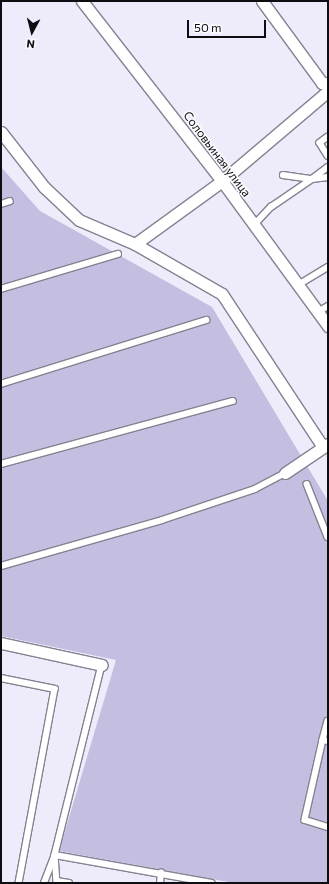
<!DOCTYPE html>
<meta charset="utf-8">
<style>
body{margin:0}
#map{position:relative;width:329px;height:884px;overflow:hidden;background:#eeebfb;font-family:Commissioner,sans-serif}
div>[style]{position:absolute}
.green>*{inset:0;background:#c4bee1}
.roads{filter:drop-shadow(1px 0 #848290) drop-shadow(-1px 0 #848290) drop-shadow(0 1px #848290) drop-shadow(0 -1px #848290)}
.lane>*{height:5.5px;margin:-2.75px;padding:0 2.75px;transform-origin:2.75px;border-radius:2.75px;background:#fff}
.street>*{height:11px;margin:-5.5px;padding:0 5.5px;transform-origin:5.5px;border-radius:5.5px;background:#fff}
span{translate:-50% -50%;white-space:nowrap;text-align:center;line-height:1.15;-webkit-text-stroke:3px #fbfafd;paint-order:stroke}
.street-label{font-size:12px;color:#0e0d12}
.frame{position:absolute;inset:0;border:2px solid #0e0d12;pointer-events:none}
.north{position:absolute;left:12px;top:12px;width:40px;height:40px;-webkit-text-stroke:3px #fbfafd;paint-order:stroke;rotate:187deg;font-size:11px;font-weight:700;line-height:16px;text-align:center;color:#0e0d12}
.north::after{content:'';display:block;margin:auto;width:14px;height:18px;background:#0e0d12;clip-path:polygon(50% 0,100% 100%,50% 72%,0 100%)}
.scale{position:absolute;left:187px;top:20px;width:79px;height:18px;box-sizing:border-box;border:2px solid #0e0d12;border-top:0;padding-left:5px;font-size:12px;line-height:14px;white-space:nowrap;color:#0e0d12;-webkit-text-stroke:3px #fbfafd;paint-order:stroke}
</style>
<div id="map">
<div class="green">
<i style="clip-path:polygon(1px 167px,40px 211px,212px 307px,328px 501px,328px 883px,234px 883px,59px 851px,116px 660px,1px 636px)"></i>
</div>
<div class="roads">
<div class="lane">
<i style="left:328px;top:137px;width:10px;rotate:143deg"></i>
<i style="left:320px;top:143px;width:15px;rotate:58deg"></i>
<i style="left:283px;top:175px;width:29px;rotate:8deg"></i>
<i style="left:312px;top:179px;width:20px;rotate:-37deg"></i>
<i style="left:1px;top:204px;width:9px;rotate:-18deg"></i>
<i style="left:254px;top:225px;width:25px;rotate:-47deg"></i>
<i style="left:271px;top:207px;width:50px;rotate:-34.3deg"></i>
<i style="left:312px;top:179px;width:16px;rotate:-7deg"></i>
<i style="left:298px;top:285px;width:35px;rotate:-31deg"></i>
<i style="left:1px;top:289px;width:122px;rotate:-16.7deg"></i>
<i style="left:318px;top:312px;width:12px;rotate:-31deg"></i>
<i style="left:1px;top:384px;width:215px;rotate:-17.3deg"></i>
<i style="left:1px;top:464px;width:240px;rotate:-15.2deg"></i>
<i style="left:307px;top:484px;width:57px;rotate:68.4deg"></i>
<i style="left:1px;top:566px;width:167px;rotate:-15.9deg"></i>
<i style="left:162px;top:520px;width:98px;rotate:-18.4deg"></i>
<i style="left:255px;top:489px;width:34px;rotate:-28deg"></i>
<i style="left:102px;top:665px;width:196px;rotate:103.9deg"></i>
<i style="left:55px;top:855px;width:159px;rotate:10.1deg"></i>
<i style="left:1px;top:678px;width:55px;rotate:11.5deg"></i>
<i style="left:55px;top:689px;width:197px;rotate:100.5deg"></i>
<i style="left:328px;top:721px;width:20px;rotate:105deg"></i>
<i style="left:323px;top:740px;width:5px;rotate:11deg"></i>
<i style="left:323px;top:740px;width:82px;rotate:102.7deg"></i>
<i style="left:305px;top:820px;width:24px;rotate:17deg"></i>
<i style="left:55px;top:855px;width:26px;rotate:86deg"></i>
<i style="left:57px;top:881px;width:12px;rotate:9deg"></i>
<i style="left:44px;top:883px;width:28px;rotate:-69deg"></i>
<i style="left:160px;top:883px;width:10px;rotate:-84deg"></i>
</div>
<div class="street">
<i style="left:82px;top:1px;width:228px;rotate:52.1deg"></i>
<i style="left:222px;top:181px;width:180px;rotate:53.8deg"></i>
<i style="left:262px;top:1px;width:102px;rotate:53.8deg"></i>
<i style="left:322px;top:83px;width:6px"></i>
<i style="left:1px;top:132px;width:70px;rotate:52deg"></i>
<i style="left:44px;top:187px;width:48px;rotate:43.3deg"></i>
<i style="left:79px;top:220px;width:61px;rotate:23.2deg"></i>
<i style="left:135px;top:244px;width:100px;rotate:29.9deg"></i>
<i style="left:222px;top:294px;width:183px;rotate:56.6deg"></i>
<i style="left:135px;top:244px;width:107px;rotate:-35.9deg"></i>
<i style="left:222px;top:181px;width:139px;rotate:-40.3deg"></i>
<i style="left:285px;top:473px;width:52px;rotate:-34deg"></i>
<i style="left:1px;top:643px;width:103px;rotate:12.3deg"></i>
</div>
</div>
<div class="street-label">
<span style="left:217px;top:154px;rotate:53deg">Соловьиная улица</span>
</div>
<div class="frame"></div>
<div class="north">N</div>
<div class="scale">50 m</div>
</div>
